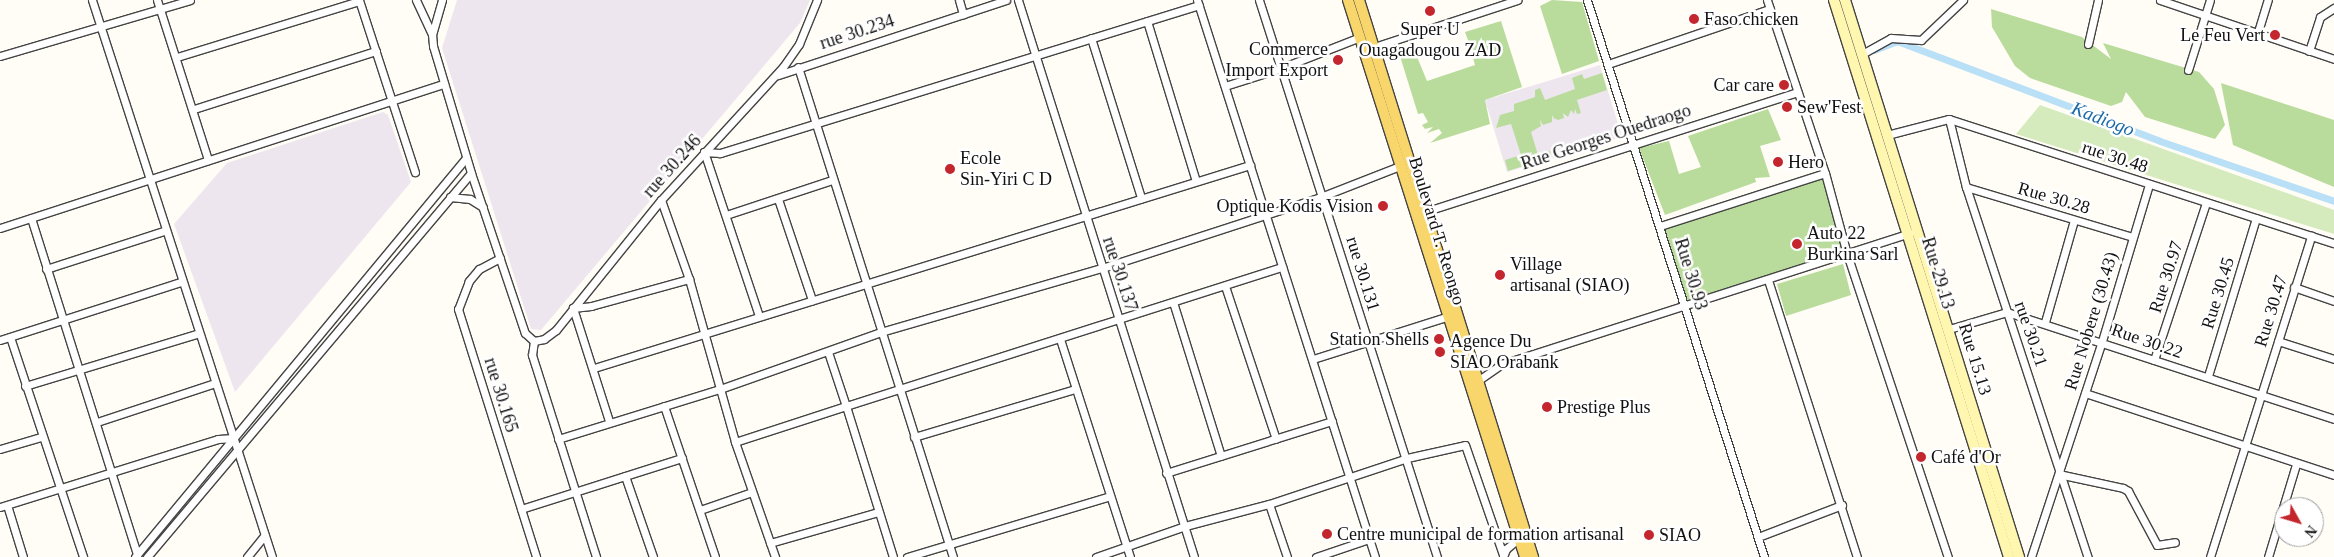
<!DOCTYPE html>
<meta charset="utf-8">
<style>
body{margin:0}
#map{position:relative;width:2334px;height:557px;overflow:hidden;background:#fffdf5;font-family:Georgia,serif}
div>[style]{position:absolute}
.industrial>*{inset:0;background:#eee6ef}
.green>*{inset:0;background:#d5ebbd}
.forest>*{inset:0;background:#b9dc9c}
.canal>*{height:7px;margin:-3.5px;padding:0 3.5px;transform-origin:3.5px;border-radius:3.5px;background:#b9e0f7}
.roads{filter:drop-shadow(1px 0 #444) drop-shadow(-1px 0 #444) drop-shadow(0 1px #444) drop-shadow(0 -1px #444)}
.minor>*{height:7px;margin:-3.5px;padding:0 3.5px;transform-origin:3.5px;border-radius:3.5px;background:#fff}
.secondary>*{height:10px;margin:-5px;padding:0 5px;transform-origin:5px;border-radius:5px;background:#fff6b0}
.primary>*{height:10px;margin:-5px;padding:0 5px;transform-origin:5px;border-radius:5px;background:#f9d66b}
.dots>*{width:14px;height:14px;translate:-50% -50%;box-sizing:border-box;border:2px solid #fff;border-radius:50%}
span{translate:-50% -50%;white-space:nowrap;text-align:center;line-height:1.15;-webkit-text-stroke:5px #fff;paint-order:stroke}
.poi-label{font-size:18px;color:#111}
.left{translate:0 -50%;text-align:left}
.right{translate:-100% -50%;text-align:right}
.street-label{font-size:18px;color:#111}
.water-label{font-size:19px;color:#1768a6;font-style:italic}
.north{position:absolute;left:2274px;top:497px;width:50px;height:50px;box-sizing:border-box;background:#fff;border:1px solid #a0a0a0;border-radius:50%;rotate:129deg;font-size:14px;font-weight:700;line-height:20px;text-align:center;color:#111}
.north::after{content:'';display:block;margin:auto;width:18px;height:22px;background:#c4262e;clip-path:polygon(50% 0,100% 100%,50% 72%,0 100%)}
</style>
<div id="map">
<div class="industrial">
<i style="clip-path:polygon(457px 0,810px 0,800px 23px,541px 330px,531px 329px,442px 48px)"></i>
<i style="clip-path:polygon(1600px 65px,1622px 137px,1507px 172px,1485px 100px)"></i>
<i style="clip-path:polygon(383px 112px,388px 115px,411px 182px,235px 392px,174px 224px,227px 163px)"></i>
</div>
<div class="green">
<i style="clip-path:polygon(2040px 105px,2334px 210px,2334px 234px,2016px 134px)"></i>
</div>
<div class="forest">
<i style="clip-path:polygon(1552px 0,1582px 2px,1599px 61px,1562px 74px,1540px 6px)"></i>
<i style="clip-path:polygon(1991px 9px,2082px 37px,2111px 59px,2103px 43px,2199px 72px,2214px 89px,2225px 125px,2215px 139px,2145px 117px,2126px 92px,2122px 102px,2111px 106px,2030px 78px,2015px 66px,1992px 27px)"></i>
<i style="clip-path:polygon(1501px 21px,1522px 87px,1485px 100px,1490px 124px,1430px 143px,1442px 133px,1439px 129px,1427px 133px,1433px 127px,1425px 129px,1422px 125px,1428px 122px,1423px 113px,1418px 114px,1399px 53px,1413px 47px,1427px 81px,1475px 65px,1473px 58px,1484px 56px,1484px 51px,1473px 54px,1465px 32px)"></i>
<i style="clip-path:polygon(1602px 73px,1607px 90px,1577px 100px,1581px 113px,1577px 114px,1575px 109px,1574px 114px,1571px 110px,1568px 117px,1563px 113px,1564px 118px,1558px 120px,1554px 118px,1555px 121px,1552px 115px,1552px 122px,1543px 125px,1540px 120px,1541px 126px,1531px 132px,1538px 155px,1550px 151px,1551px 154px,1530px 160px,1532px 152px,1526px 153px,1527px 165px,1508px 171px,1505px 160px,1521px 155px,1511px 124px,1496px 128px,1500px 115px,1514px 111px,1514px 104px,1535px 97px,1535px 90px,1540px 88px,1545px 100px,1575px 89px,1572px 78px,1582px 74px,1584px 79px)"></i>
<i style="clip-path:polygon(2221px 83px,2334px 120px,2334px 187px,2233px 145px)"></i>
<i style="clip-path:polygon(1768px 109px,1781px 140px,1760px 146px,1770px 177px,1755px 178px,1756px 182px,1665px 215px,1639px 148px,1669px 141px,1679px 174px,1701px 167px,1688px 136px)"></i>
<i style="clip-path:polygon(1824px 173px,1844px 253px,1684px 304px,1662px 226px)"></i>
<i style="clip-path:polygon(1843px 264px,1851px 295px,1786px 316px,1777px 284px)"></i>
</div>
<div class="canal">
<i style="left:1874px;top:50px;width:25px;rotate:-21deg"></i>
<i style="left:1897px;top:41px;width:281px;rotate:20.8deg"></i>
<i style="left:2160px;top:141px;width:184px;rotate:19deg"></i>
</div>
<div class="roads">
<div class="minor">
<i style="left:92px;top:0;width:585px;rotate:72.09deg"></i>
<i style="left:157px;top:0;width:168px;rotate:72.3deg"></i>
<i style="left:359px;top:0;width:181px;rotate:72deg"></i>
<i style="left:416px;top:0;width:38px;rotate:65deg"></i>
<i style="left:442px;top:0;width:35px;rotate:106deg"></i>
<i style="left:432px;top:34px;width:12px;rotate:85deg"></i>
<i style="left:433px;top:46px;width:133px;rotate:73.3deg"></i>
<i style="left:471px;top:173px;width:169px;rotate:71.4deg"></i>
<i style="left:525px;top:333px;width:12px;rotate:42deg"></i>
<i style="left:959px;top:0;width:15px;rotate:74deg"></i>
<i style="left:1018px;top:0;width:584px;rotate:72.46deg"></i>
<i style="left:1197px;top:0;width:585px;rotate:72.28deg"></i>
<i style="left:1259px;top:0;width:585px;rotate:72.28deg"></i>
<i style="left:1587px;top:0;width:584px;rotate:72.37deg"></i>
<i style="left:1767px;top:0;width:182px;rotate:71.5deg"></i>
<i style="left:1825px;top:173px;width:84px;rotate:74.8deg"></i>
<i style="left:1847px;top:254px;width:319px;rotate:71.6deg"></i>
<i style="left:2160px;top:0;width:184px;rotate:18.7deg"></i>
<i style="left:1147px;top:21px;width:167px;rotate:73deg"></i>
<i style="left:2257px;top:35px;width:37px;rotate:-73deg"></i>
<i style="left:1091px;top:38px;width:168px;rotate:72.6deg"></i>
<i style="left:2088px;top:44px;width:45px;rotate:-77.2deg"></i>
<i style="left:1374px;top:47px;width:151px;rotate:-18.2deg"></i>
<i style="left:2309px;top:51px;width:36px;rotate:-72deg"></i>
<i style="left:2320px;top:17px;width:17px;rotate:-33deg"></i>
<i style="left:1862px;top:54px;width:33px;rotate:-29deg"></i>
<i style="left:1891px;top:38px;width:30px;rotate:4deg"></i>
<i style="left:1921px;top:40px;width:58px;rotate:-43.6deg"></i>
<i style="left:0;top:56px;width:198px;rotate:-16.4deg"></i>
<i style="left:177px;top:57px;width:190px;rotate:-17.1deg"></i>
<i style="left:1608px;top:64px;width:171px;rotate:-18.8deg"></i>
<i style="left:798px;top:67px;width:514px;rotate:72.45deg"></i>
<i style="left:2188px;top:70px;width:73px;rotate:-72.6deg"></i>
<i style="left:778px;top:75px;width:240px;rotate:-18.2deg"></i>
<i style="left:1225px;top:86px;width:59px;rotate:-17.8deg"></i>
<i style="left:1281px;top:68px;width:85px;rotate:-21.4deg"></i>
<i style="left:194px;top:109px;width:191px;rotate:-17.7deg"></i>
<i style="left:1949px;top:119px;width:70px;rotate:76deg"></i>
<i style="left:1966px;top:187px;width:390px;rotate:71.8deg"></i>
<i style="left:1887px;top:135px;width:64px;rotate:-14.5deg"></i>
<i style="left:1949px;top:119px;width:404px;rotate:17.9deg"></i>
<i style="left:1966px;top:187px;width:174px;rotate:16.7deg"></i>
<i style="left:450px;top:197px;width:20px;rotate:6deg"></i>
<i style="left:470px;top:199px;width:15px;rotate:32deg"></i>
<i style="left:778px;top:199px;width:107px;rotate:71.4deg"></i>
<i style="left:661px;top:200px;width:84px;rotate:70.5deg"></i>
<i style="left:689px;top:279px;width:169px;rotate:74.2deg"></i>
<i style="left:735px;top:442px;width:122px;rotate:70.8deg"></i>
<i style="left:1424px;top:212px;width:392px;rotate:-17.8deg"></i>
<i style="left:726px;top:215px;width:112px;rotate:-18.3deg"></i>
<i style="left:31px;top:218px;width:353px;rotate:72.5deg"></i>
<i style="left:1660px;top:226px;width:173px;rotate:-17.8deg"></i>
<i style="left:0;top:228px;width:467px;rotate:-18deg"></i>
<i style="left:500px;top:258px;width:24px;rotate:152deg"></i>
<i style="left:479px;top:269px;width:16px;rotate:130deg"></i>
<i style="left:469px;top:281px;width:30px;rotate:111deg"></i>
<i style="left:458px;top:309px;width:260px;rotate:72.5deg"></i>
<i style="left:46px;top:269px;width:124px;rotate:-17.9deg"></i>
<i style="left:1768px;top:280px;width:291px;rotate:72.2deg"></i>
<i style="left:1225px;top:286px;width:161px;rotate:71.6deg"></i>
<i style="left:2294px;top:287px;width:42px;rotate:19.3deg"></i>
<i style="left:1173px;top:302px;width:161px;rotate:72.7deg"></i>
<i style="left:759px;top:316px;width:173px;rotate:-108.5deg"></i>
<i style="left:704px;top:152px;width:16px;rotate:4deg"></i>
<i style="left:720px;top:153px;width:501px;rotate:-17.17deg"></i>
<i style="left:2045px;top:322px;width:106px;rotate:-74.1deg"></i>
<i style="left:1949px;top:329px;width:60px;rotate:-16.3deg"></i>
<i style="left:2007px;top:312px;width:344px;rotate:18.1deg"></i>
<i style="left:10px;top:337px;width:232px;rotate:71.6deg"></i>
<i style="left:1060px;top:339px;width:229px;rotate:72.2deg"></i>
<i style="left:0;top:340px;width:190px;rotate:-17.8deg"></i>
<i style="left:534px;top:341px;width:10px;rotate:-11deg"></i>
<i style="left:544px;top:339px;width:15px;rotate:-37deg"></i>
<i style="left:556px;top:330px;width:167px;rotate:-51.1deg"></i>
<i style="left:661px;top:200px;width:180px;rotate:-47.5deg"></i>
<i style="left:783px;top:67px;width:28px;rotate:-55deg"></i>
<i style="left:799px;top:44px;width:48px;rotate:-67.8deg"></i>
<i style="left:534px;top:341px;width:14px;rotate:98deg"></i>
<i style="left:532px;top:355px;width:212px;rotate:72.4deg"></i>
<i style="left:2278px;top:341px;width:59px;rotate:17.8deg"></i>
<i style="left:828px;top:352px;width:57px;rotate:71.6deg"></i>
<i style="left:846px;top:406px;width:458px;rotate:-17.7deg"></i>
<i style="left:1313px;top:359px;width:139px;rotate:-17.5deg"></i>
<i style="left:2154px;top:360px;width:165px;rotate:-71.7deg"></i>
<i style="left:594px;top:368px;width:687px;rotate:-17.19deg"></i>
<i style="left:2208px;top:376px;width:165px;rotate:-73.1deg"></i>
<i style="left:1476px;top:382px;width:32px;rotate:-35deg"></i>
<i style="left:1502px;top:364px;width:429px;rotate:-17.8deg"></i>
<i style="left:25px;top:386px;width:182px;rotate:-16.9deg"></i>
<i style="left:2085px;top:393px;width:262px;rotate:18.2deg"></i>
<i style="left:664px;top:406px;width:159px;rotate:71.3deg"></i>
<i style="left:609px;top:421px;width:119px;rotate:-107.7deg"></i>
<i style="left:573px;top:308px;width:18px;rotate:-6deg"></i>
<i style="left:591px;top:306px;width:102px;rotate:-15.4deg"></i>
<i style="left:97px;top:422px;width:124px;rotate:-18.3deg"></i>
<i style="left:914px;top:437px;width:168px;rotate:-16.6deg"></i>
<i style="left:558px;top:439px;width:170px;rotate:-17.2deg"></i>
<i style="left:720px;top:389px;width:171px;rotate:-19.5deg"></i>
<i style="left:881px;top:332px;width:230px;rotate:-16.2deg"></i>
<i style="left:1102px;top:268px;width:232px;rotate:-18deg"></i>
<i style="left:1323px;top:196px;width:83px;rotate:-21.3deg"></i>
<i style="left:735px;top:442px;width:117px;rotate:-18deg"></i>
<i style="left:846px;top:406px;width:158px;rotate:72.7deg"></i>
<i style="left:0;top:449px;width:43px;rotate:-16.3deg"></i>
<i style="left:1166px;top:473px;width:174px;rotate:-17.4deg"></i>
<i style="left:2063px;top:475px;width:61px;rotate:12.2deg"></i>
<i style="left:2123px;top:488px;width:6px;rotate:31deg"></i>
<i style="left:2128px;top:491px;width:61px;rotate:61.8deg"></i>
<i style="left:2157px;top:545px;width:18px;rotate:-9deg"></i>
<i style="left:625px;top:476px;width:86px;rotate:70.9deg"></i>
<i style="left:1269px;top:504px;width:56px;rotate:71.2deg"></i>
<i style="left:7px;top:505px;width:54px;rotate:72.9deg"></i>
<i style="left:0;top:507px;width:228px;rotate:-17.3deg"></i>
<i style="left:218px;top:439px;width:16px;rotate:-4deg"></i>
<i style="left:521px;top:509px;width:169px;rotate:-17.6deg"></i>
<i style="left:700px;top:510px;width:55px;rotate:-19.1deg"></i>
<i style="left:1758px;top:537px;width:90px;rotate:-20.9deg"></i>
<i style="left:770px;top:543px;width:112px;rotate:-16deg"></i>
<i style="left:135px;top:557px;width:518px;rotate:-50.32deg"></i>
<i style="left:147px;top:557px;width:502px;rotate:-49.84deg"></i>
<i style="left:247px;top:557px;width:28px;rotate:-51deg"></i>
<i style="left:907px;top:557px;width:212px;rotate:-16.7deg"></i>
<i style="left:1096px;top:557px;width:94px;rotate:-19.2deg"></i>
<i style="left:1185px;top:526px;width:87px;rotate:-14.7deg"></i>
<i style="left:1269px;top:504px;width:145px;rotate:-18.4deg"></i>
<i style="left:1407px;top:458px;width:59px;rotate:-12.6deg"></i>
<i style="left:1465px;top:445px;width:116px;rotate:70.9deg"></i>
<i style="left:1316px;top:557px;width:56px;rotate:-18.8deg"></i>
<i style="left:1503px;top:557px;width:9px;rotate:-69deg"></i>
<i style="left:1506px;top:549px;width:17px;rotate:-40deg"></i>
<i style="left:2031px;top:557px;width:227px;rotate:-71.8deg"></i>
<i style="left:2102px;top:341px;width:164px;rotate:-73.3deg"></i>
<i style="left:2210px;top:557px;width:337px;rotate:-72.5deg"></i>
<i style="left:2268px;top:557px;width:97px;rotate:-73.2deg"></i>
</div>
<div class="secondary">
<i style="left:1834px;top:0;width:584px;rotate:72.56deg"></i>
<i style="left:1845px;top:0;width:584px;rotate:72.65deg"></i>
</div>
<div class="primary">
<i style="left:1348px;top:0;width:584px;rotate:72.37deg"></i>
<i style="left:1359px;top:0;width:584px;rotate:72.65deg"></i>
</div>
</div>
<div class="dots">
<i style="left:1430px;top:11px;background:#c4262e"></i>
<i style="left:1694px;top:19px;background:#c4262e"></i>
<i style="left:2275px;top:35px;background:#c4262e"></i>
<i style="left:1338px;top:60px;background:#c4262e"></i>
<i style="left:1784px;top:85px;background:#c4262e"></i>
<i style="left:1787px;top:107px;background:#c4262e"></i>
<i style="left:1778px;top:162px;background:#c4262e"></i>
<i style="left:950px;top:169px;background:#c4262e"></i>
<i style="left:1383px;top:206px;background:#c4262e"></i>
<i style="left:1797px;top:244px;background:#c4262e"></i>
<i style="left:1500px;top:275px;background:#c4262e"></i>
<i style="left:1439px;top:339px;background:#c4262e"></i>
<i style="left:1440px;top:352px;background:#c4262e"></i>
<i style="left:1547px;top:407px;background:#c4262e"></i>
<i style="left:1921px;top:457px;background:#c4262e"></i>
<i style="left:1327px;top:534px;background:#c4262e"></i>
<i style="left:1649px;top:535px;background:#c4262e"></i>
</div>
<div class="poi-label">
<span class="left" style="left:1704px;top:19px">Faso chicken</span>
<span style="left:1430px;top:40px">Super U<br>Ouagadougou ZAD</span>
<span class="right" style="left:2265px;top:35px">Le Feu Vert</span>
<span class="right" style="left:1328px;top:60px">Commerce<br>Import Export</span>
<span class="right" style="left:1774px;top:85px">Car care</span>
<span class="left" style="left:1797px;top:107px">Sew'Fest</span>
<span class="left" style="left:960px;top:169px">Ecole<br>Sin-Yiri C D</span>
<span class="left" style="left:1788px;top:162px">Hero</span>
<span class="right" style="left:1373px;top:206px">Optique Kodis Vision</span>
<span class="left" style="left:1807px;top:244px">Auto 22<br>Burkina Sarl</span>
<span class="left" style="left:1510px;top:275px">Village<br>artisanal (SIAO)</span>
<span class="right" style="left:1429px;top:339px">Station Shells</span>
<span class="left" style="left:1450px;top:352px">Agence Du<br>SIAO Orabank</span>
<span class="left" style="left:1557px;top:407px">Prestige Plus</span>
<span class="left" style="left:1931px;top:457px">Café d'Or</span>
<span class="left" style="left:1337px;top:534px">Centre municipal de formation artisanal</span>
<span class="left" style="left:1659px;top:535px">SIAO</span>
</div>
<div class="street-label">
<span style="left:857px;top:32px;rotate:-18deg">rue 30.234</span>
<span style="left:1606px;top:137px;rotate:-18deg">Rue Georges Ouedraogo</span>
<span style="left:2115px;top:157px;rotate:18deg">rue 30.48</span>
<span style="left:672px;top:166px;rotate:-48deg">rue 30.246</span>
<span style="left:2054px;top:198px;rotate:16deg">Rue 30.28</span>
<span style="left:1437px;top:231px;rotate:73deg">Boulevard T. Reongo</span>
<span style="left:1938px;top:273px;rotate:73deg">Rue 29.13</span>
<span style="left:1120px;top:274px;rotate:72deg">rue 30.137</span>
<span style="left:1363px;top:274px;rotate:73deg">rue 30.131</span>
<span style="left:1691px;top:274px;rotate:73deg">Rue 30.93</span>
<span style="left:2166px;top:277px;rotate:-72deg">Rue 30.97</span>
<span style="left:2218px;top:293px;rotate:-73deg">Rue 30.45</span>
<span style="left:2271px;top:311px;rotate:-73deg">Rue 30.47</span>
<span style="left:2091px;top:321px;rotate:-73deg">Rue Nobere (30.43)</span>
<span style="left:2031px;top:334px;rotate:71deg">rue 30.21</span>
<span style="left:2147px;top:341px;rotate:19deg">Rue 30.22</span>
<span style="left:1975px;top:359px;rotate:73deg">Rue 15.13</span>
<span style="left:501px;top:395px;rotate:73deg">rue 30.165</span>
</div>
<div class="water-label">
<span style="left:2103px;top:119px;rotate:21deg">Kadiogo</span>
</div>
<div class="north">N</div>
</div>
